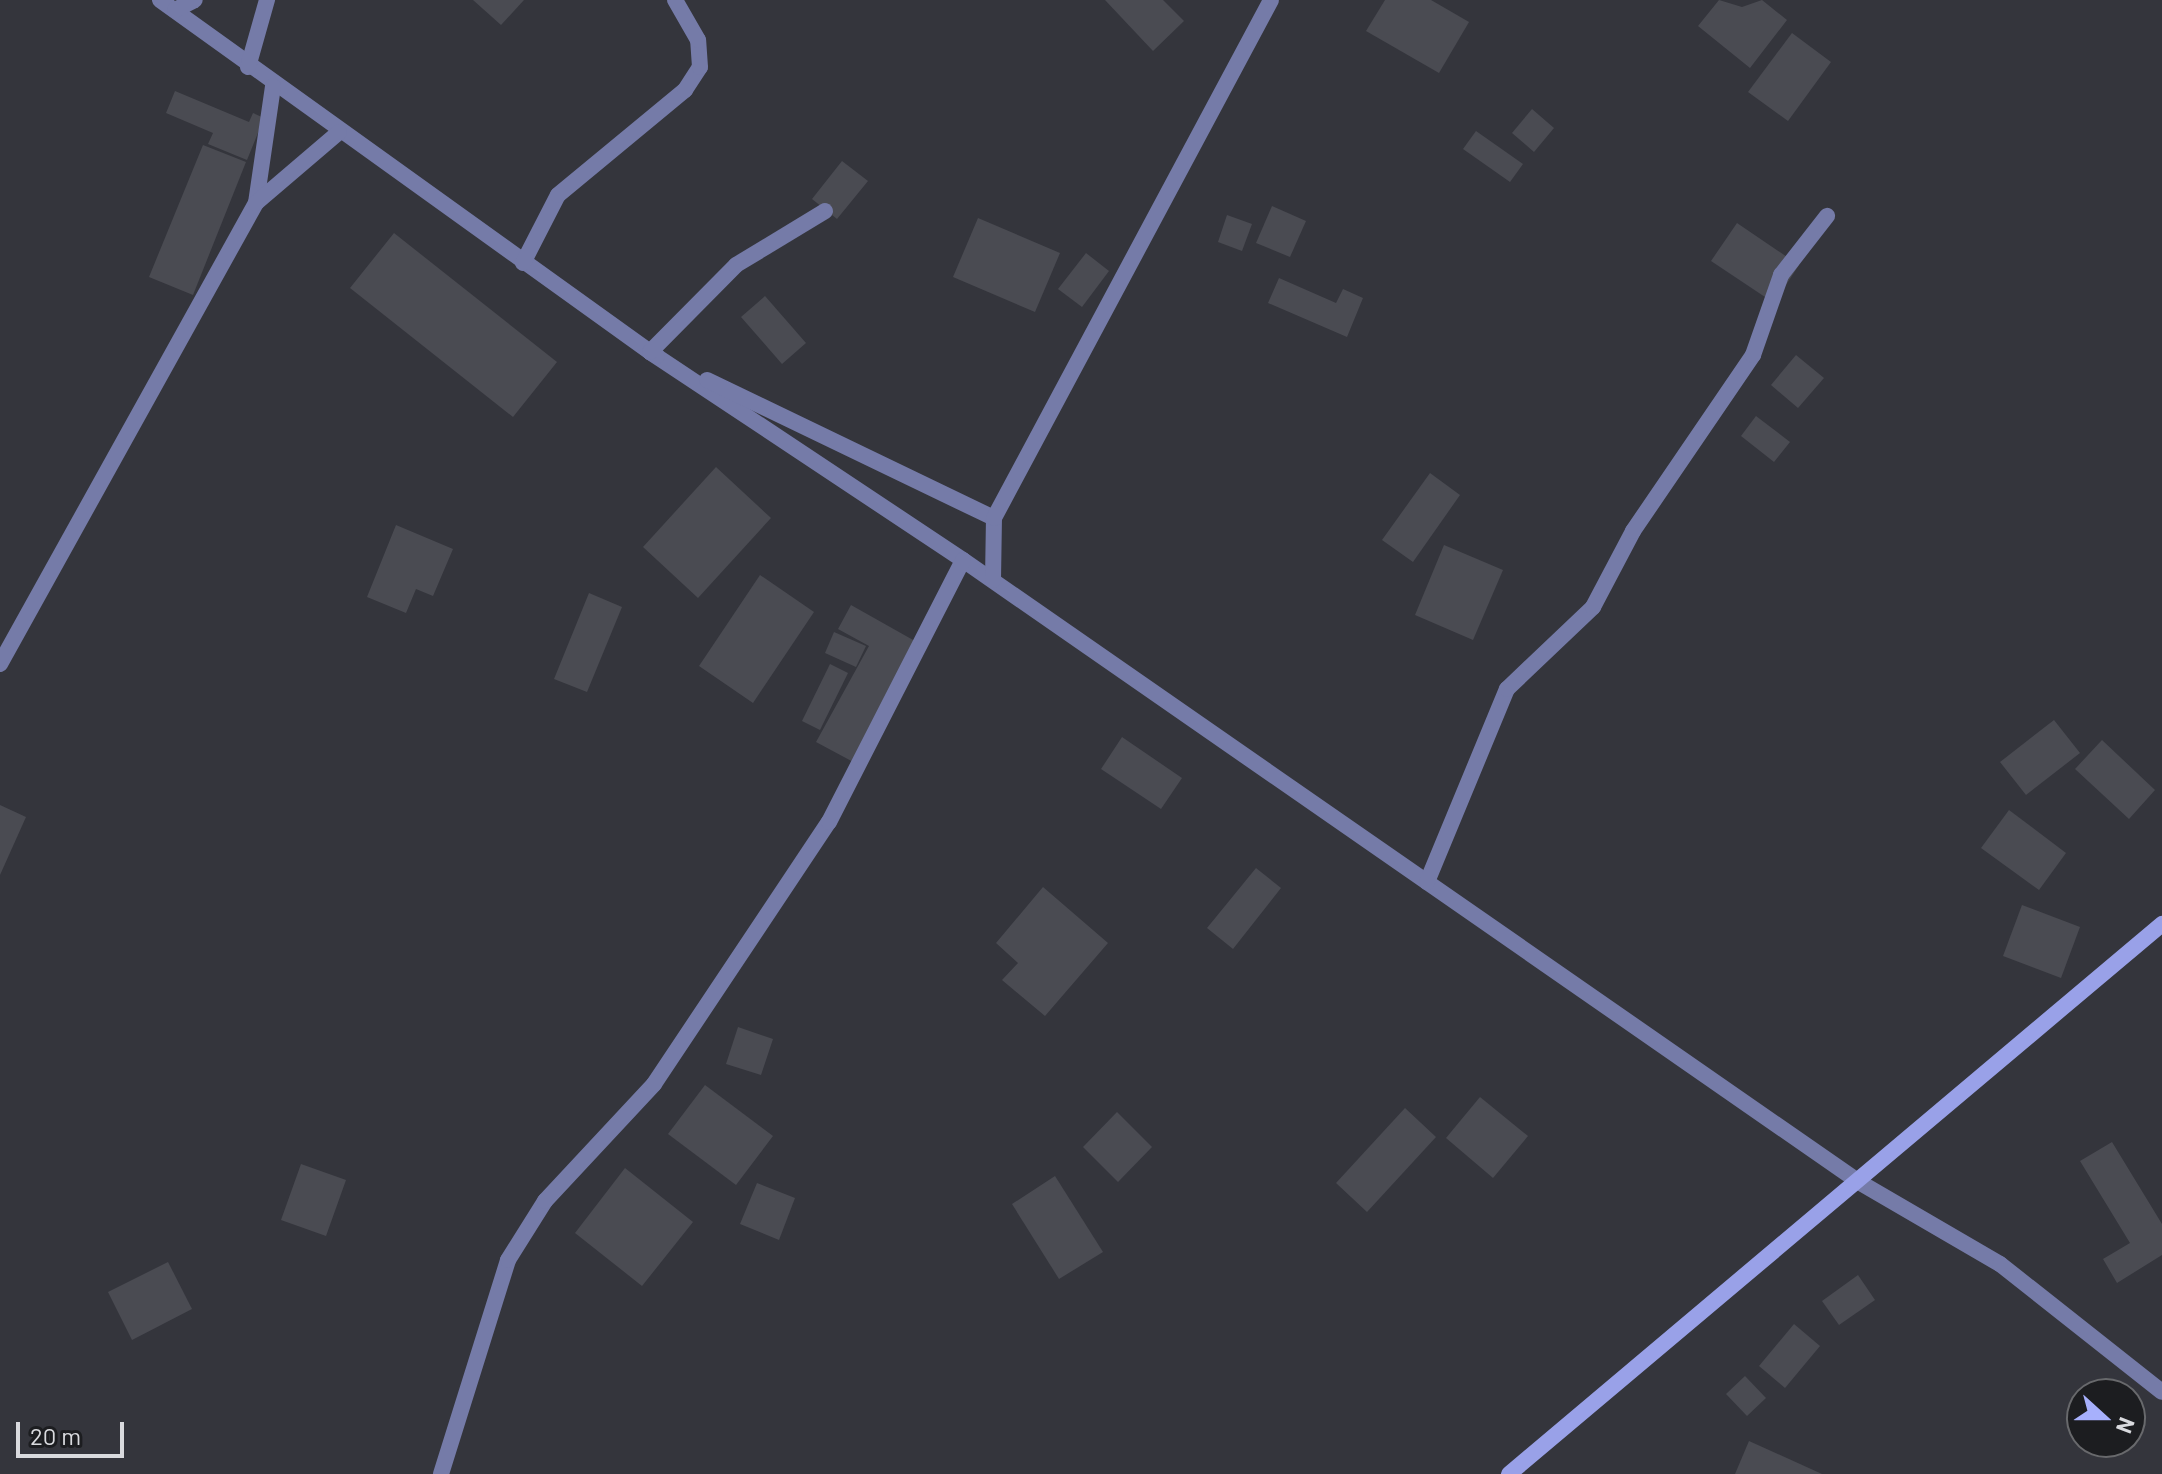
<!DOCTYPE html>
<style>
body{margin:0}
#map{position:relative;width:2162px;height:1474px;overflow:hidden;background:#34353c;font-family:Barlow,sans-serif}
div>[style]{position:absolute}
.building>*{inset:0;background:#4a4b52}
.street>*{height:16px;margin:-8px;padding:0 8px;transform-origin:8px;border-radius:8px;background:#757ba8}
.secondary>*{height:16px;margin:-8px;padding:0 8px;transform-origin:8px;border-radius:8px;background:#99a1e8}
span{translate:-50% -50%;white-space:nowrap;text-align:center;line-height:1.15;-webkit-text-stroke:6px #1c1d20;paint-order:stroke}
.north{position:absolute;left:2066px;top:1378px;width:80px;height:80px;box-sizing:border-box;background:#1c1d20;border:2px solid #68696c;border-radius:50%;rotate:111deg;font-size:22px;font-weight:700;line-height:32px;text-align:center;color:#d9dade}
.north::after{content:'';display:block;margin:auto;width:28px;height:36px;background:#a7b0fc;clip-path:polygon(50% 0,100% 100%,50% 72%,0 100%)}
.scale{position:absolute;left:16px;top:1422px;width:108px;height:36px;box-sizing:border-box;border:4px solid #d9dade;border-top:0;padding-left:10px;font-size:24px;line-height:28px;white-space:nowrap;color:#d9dade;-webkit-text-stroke:6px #1c1d20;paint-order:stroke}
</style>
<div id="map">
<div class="building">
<i style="clip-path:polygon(473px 0,524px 0,501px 25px)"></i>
<i style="clip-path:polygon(1105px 0,1163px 0,1184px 21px,1153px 51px)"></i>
<i style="clip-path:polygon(1385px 0,1431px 0,1469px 22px,1439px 73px,1366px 31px)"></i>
<i style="clip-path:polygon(1719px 0,1742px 7px,1762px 0,1787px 20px,1750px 68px,1698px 26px)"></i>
<i style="clip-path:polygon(1792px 33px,1831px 62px,1788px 121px,1748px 92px)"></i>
<i style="clip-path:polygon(175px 91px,249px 122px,253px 113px,264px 118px,247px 160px,208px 144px,213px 133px,166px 113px)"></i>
<i style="clip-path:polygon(1532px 109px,1554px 128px,1534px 152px,1512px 133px)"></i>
<i style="clip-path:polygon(1476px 131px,1523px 164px,1510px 182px,1463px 149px)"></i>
<i style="clip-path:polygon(203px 145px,246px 162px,193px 295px,149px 277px)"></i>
<i style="clip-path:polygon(842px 161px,868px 181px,837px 219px,812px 199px)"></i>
<i style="clip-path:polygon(1272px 206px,1306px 221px,1290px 257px,1256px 243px)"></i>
<i style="clip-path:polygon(1227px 215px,1252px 224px,1242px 251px,1218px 242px)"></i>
<i style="clip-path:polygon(978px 218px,1060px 253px,1035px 312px,953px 277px)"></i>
<i style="clip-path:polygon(1737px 223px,1799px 265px,1774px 303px,1711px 261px)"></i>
<i style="clip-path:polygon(394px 233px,557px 362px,513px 417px,350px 288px)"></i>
<i style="clip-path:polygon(1086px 253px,1109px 271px,1082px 307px,1058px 289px)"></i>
<i style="clip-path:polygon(1279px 278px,1336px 303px,1343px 289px,1363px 298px,1347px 337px,1268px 303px)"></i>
<i style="clip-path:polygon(765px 296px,806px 343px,782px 364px,741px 317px)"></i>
<i style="clip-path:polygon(1796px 355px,1824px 378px,1798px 408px,1771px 385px)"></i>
<i style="clip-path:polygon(1756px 416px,1790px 442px,1774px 462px,1741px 436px)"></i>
<i style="clip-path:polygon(716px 467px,771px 518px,698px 598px,643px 547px)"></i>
<i style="clip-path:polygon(1430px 473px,1460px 495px,1413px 562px,1382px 540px)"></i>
<i style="clip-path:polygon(396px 525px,453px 549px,433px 596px,416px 589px,406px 613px,367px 597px)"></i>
<i style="clip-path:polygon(1444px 545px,1503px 570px,1473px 640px,1415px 615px)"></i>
<i style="clip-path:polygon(760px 575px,814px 612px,753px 703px,699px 666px)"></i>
<i style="clip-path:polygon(589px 593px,622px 607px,587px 692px,554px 679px)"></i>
<i style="clip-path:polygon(851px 605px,922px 645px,857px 764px,816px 742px,869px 646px,838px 629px)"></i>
<i style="clip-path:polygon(834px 632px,866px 646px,856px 667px,825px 653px)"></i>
<i style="clip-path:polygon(830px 664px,848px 673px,820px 730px,802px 721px)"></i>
<i style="clip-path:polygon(2054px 720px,2080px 753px,2026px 795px,2000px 762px)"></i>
<i style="clip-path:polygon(1122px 737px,1182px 778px,1161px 809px,1101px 769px)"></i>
<i style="clip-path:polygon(2102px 740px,2155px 790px,2129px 819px,2075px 769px)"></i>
<i style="clip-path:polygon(0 805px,26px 817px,0 875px)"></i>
<i style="clip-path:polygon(2009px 810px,2066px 853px,2039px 890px,1981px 848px)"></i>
<i style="clip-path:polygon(1256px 868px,1281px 888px,1233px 949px,1207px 928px)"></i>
<i style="clip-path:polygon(1043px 887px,1108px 943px,1045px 1016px,1002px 980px,1018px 963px,996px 943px)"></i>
<i style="clip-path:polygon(2022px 905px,2080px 927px,2061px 978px,2003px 956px)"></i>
<i style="clip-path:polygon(738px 1027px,773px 1039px,761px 1075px,726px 1064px)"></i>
<i style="clip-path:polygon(705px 1085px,773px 1136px,736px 1185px,668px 1134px)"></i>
<i style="clip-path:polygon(1480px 1097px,1528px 1136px,1493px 1178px,1446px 1138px)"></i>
<i style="clip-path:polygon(1405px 1108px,1436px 1137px,1367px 1212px,1336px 1183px)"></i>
<i style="clip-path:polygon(1117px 1112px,1152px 1147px,1118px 1182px,1083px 1147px)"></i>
<i style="clip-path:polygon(2112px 1142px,2162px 1224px,2162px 1255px,2117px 1283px,2103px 1259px,2130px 1243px,2080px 1161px)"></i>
<i style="clip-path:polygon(301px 1164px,346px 1180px,326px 1236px,281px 1220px)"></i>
<i style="clip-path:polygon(625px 1168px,693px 1222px,642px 1286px,575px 1233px)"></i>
<i style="clip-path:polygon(1055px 1176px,1103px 1252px,1059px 1279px,1012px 1204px)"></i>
<i style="clip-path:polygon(757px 1183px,795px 1198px,779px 1240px,740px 1224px)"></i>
<i style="clip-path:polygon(168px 1262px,192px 1309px,132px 1340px,108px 1292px)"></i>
<i style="clip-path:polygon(1858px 1275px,1875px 1300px,1839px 1325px,1822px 1301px)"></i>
<i style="clip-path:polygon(1794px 1324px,1820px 1346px,1785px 1388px,1759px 1366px)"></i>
<i style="clip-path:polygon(1745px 1376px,1766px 1398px,1747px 1416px,1726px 1394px)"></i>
<i style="clip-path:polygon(1749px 1441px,1822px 1474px,1735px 1474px)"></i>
</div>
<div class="street">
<i style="left:160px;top:0;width:603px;rotate:35.69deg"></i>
<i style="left:650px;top:352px;width:376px;rotate:33.6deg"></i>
<i style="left:963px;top:560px;width:1091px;rotate:34.77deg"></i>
<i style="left:1859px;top:1182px;width:163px;rotate:30.2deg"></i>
<i style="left:2000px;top:1264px;width:206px;rotate:38.3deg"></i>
<i style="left:175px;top:10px;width:22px;rotate:-27deg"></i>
<i style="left:248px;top:67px;width:70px;rotate:-74.2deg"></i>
<i style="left:256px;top:203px;width:118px;rotate:-81.7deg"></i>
<i style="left:523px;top:263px;width:76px;rotate:-62.8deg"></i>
<i style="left:558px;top:195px;width:165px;rotate:-39.6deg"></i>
<i style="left:685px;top:90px;width:27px;rotate:-57deg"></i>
<i style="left:700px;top:67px;width:27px;rotate:-94deg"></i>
<i style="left:698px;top:40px;width:46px;rotate:-119.9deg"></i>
<i style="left:657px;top:356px;width:8px;rotate:-150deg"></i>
<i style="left:650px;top:352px;width:122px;rotate:-45.3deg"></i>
<i style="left:736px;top:265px;width:104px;rotate:-31.2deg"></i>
<i style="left:707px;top:380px;width:318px;rotate:25.7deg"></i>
<i style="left:993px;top:580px;width:62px;rotate:-89.1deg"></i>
<i style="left:994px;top:518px;width:587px;rotate:-61.86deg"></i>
<i style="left:0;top:664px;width:527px;rotate:-60.96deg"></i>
<i style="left:256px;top:203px;width:109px;rotate:-40.5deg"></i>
<i style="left:1427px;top:882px;width:209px;rotate:-67.5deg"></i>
<i style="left:1507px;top:689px;width:119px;rotate:-43.6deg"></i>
<i style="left:1593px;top:607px;width:86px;rotate:-62.2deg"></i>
<i style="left:1633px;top:531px;width:213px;rotate:-55.7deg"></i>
<i style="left:1753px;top:355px;width:85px;rotate:-70.7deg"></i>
<i style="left:1781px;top:275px;width:75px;rotate:-52.1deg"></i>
<i style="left:441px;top:1474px;width:224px;rotate:-72.6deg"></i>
<i style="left:508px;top:1260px;width:70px;rotate:-57.9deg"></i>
<i style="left:545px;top:1201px;width:160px;rotate:-47deg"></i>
<i style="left:654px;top:1084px;width:315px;rotate:-56.3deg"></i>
<i style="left:829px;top:822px;width:294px;rotate:-62.9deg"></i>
</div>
<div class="secondary">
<i style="left:1509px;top:1474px;width:854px;rotate:-40.11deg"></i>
</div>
<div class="north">N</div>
<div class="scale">20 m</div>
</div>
